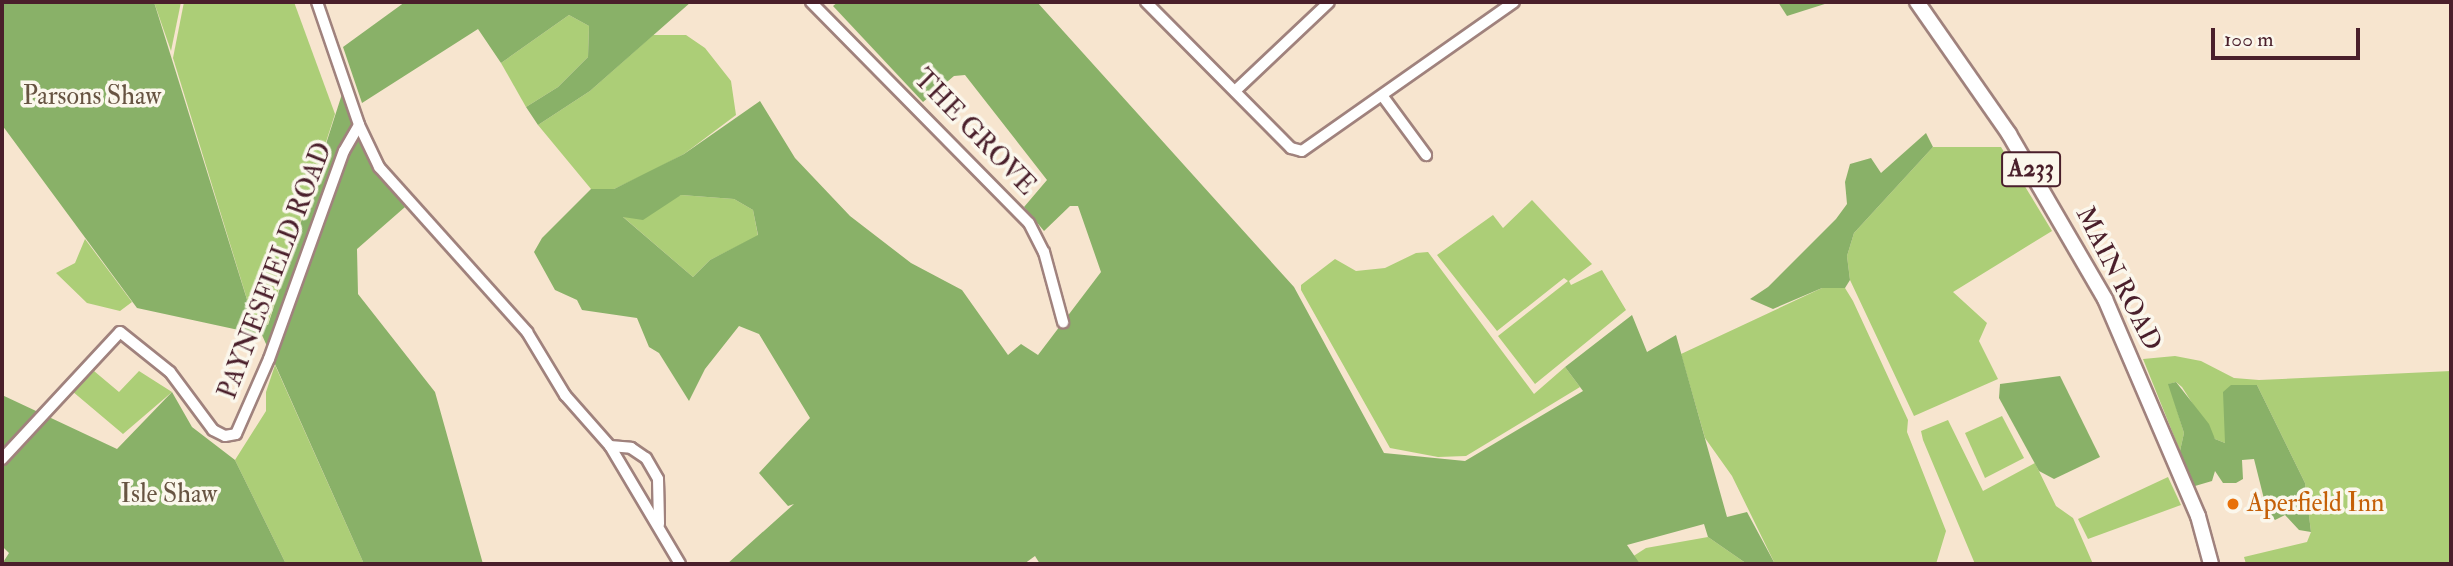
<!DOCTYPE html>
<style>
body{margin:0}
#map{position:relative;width:2453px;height:566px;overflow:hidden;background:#f7e5cf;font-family:"IM FELL Double Pica",serif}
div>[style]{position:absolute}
.green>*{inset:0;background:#acce77}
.forest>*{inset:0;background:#89b168}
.roads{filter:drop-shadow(2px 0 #a0827d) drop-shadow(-2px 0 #a0827d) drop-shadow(0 2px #a0827d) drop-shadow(0 -2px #a0827d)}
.minor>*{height:10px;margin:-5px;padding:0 5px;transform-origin:5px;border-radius:5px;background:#fff}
.major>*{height:14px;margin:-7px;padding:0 7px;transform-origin:7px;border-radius:7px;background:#fff}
.dots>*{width:19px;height:19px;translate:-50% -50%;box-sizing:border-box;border:4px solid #fbf7ec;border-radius:50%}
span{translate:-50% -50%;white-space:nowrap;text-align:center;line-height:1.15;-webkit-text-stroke:7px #fbf7ec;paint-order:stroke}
.shield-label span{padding:2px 5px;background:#fbf7ec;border:2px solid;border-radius:5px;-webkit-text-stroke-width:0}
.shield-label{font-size:24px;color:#4a1f2b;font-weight:700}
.park-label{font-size:26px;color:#675442}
.street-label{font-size:26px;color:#4a1f2b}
.food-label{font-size:26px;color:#c56008}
.left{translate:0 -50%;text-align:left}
.frame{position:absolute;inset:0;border:4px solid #4a1f2b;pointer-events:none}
.scale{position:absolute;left:2211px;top:28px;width:149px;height:32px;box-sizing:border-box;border:4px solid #4a1f2b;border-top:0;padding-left:9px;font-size:21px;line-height:24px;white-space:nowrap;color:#4a1f2b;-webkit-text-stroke:5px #fbf7ec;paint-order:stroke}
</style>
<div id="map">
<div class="green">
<i style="clip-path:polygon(154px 2px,181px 2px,171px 51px)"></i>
<i style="clip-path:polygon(184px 2px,294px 2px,335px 114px,267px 326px,254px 322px,173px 58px)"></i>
<i style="clip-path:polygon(569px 15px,589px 26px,588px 57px,558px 87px,526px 107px,501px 63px)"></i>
<i style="clip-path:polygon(653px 35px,686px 35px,705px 48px,731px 81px,736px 115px,684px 154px,650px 172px,614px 189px,591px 189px,538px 125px,590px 91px)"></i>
<i style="clip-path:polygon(1933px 147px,2001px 147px,2052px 231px,1953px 292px,1987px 323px,1979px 341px,1998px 379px,1914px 416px,1850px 280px,1847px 256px,1854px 233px)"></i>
<i style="clip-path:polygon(681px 195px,734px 199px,753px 210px,758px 236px,710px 260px,693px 277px,622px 216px)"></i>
<i style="clip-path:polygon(1532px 200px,1592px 264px,1569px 281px,1571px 285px,1602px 270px,1626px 310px,1535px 384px,1498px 336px,1568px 281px,1564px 278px,1497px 331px,1437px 255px,1493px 215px,1503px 228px)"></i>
<i style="clip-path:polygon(85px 239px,132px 302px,120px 311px,87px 303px,56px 273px,75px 263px)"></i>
<i style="clip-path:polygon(1428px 252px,1534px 394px,1565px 367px,1580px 387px,1466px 456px,1438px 457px,1390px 448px,1301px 290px,1301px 285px,1335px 259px,1356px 271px,1385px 268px,1416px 253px)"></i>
<i style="clip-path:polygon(1822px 288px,1845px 288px,1853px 301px,1908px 420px,1907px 432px,1946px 531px,1936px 564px,1775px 564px,1732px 476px,1705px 438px,1681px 354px)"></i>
<i style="clip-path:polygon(2175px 356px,2201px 361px,2234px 378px,2259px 380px,2451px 371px,2451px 564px,2246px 564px,2244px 557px,2307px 542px,2311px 532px,2305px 483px,2257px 385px,2225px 417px,2225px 443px,2215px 439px,2182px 387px,2176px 382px,2169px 384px,2184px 433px,2180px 451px,2143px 359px)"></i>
<i style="clip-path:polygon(275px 365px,364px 564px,286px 564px,235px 460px,266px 411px,266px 392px)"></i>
<i style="clip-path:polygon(94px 371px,119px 392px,139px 371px,172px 392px,123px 434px,72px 391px)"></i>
<i style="clip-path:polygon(2002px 416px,2024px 458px,1985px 478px,1965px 433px)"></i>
<i style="clip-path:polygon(1948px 420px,1983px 491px,2035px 463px,2056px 506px,2073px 518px,2093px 564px,1975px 564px,1923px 440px,1921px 431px)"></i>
<i style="clip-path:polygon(2168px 477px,2181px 505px,2088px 539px,2078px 519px)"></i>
<i style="clip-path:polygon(1708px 537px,1747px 564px,1640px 564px,1632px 557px,1646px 548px)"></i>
</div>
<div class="forest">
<i style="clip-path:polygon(2px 2px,154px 2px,254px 322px,268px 325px,342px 94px,373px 168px,405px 207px,357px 249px,358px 294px,435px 392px,483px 564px,364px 564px,262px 335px,137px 308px,2px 125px)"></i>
<i style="clip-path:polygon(405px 2px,691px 2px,590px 91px,538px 125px,526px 107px,558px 87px,588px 57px,589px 26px,569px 15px,501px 63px,478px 29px,362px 103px,343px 47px)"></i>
<i style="clip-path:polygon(evenodd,838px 2px,1037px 2px,1294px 287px,1384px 453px,1465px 461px,1583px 391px,1565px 367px,1632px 315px,1647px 352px,1676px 335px,1727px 517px,1747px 512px,1775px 564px,1747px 564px,1708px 537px,1704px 524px,1627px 545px,1640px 564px,1040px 564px,1035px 556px,1024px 564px,727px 564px,794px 504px,788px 506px,759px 473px,810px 418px,759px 334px,739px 326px,705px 369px,689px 401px,659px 353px,649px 347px,637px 318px,582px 310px,577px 300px,555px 290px,534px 252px,542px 238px,591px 189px,614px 189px,684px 154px,760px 101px,795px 158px,850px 216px,911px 263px,962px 290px,1008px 355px,1021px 344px,1038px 355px,1101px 272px,1078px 206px,1070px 206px,1044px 231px,1024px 207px,1047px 180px,965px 75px,954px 76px,923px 102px,833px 6px,838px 2px,681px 195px,734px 199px,753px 210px,758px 235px,710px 260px,693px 277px,623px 217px,643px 220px,681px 195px)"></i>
<i style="clip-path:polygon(1778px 2px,1831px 2px,1787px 16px)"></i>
<i style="clip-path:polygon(1926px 133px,1933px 147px,1854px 233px,1847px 256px,1850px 280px,1845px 288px,1822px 288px,1773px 309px,1750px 299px,1768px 287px,1836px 219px,1847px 204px,1845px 182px,1850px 164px,1871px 158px,1881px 173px)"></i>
<i style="clip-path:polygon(2060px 376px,2100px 457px,2054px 479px,2039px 471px,1999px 398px,2000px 384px)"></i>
<i style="clip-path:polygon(2176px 382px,2209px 424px,2215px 439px,2225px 443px,2223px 392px,2231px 385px,2257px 385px,2305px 483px,2311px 532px,2299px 530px,2285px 515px,2275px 520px,2267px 511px,2254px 459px,2242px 460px,2243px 479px,2236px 483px,2223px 483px,2215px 471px,2212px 481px,2195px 486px,2180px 451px,2184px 433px,2168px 384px)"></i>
<i style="clip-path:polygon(172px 392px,192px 427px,235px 460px,286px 564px,2px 564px,9px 553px,2px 546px,2px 395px,117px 449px)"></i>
</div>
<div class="roads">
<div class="minor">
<i style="left:317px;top:2px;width:130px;rotate:71.1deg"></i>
<i style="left:359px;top:125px;width:47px;rotate:64.5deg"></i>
<i style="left:379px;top:167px;width:222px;rotate:48.1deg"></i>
<i style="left:527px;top:332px;width:74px;rotate:58.9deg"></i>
<i style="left:565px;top:395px;width:68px;rotate:48.6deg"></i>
<i style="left:610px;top:446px;width:137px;rotate:59.3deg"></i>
<i style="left:811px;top:2px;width:310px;rotate:45.4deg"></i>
<i style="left:1029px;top:223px;width:33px;rotate:63deg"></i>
<i style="left:1044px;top:252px;width:73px;rotate:74.8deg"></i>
<i style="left:1146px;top:2px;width:206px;rotate:45.2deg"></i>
<i style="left:1291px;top:148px;width:11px;rotate:15deg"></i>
<i style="left:1302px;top:151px;width:259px;rotate:-35.1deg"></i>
<i style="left:1235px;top:91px;width:129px;rotate:-43.4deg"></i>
<i style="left:1384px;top:98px;width:71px;rotate:53.6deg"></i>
<i style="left:610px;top:446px;width:21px;rotate:5deg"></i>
<i style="left:631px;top:448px;width:18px;rotate:34deg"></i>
<i style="left:646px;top:458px;width:24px;rotate:60deg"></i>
<i style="left:658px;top:479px;width:45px;rotate:88.7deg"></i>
<i style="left:2px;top:459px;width:173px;rotate:-47.1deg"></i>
<i style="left:120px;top:332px;width:64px;rotate:38.7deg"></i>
<i style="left:170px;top:372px;width:72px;rotate:53.4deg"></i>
<i style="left:213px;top:430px;width:13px;rotate:27deg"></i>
<i style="left:225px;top:436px;width:11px;rotate:-10deg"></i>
<i style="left:236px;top:434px;width:82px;rotate:-66.3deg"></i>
<i style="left:269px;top:359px;width:221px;rotate:-70.2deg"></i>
<i style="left:344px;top:151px;width:30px;rotate:-60deg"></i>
</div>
<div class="major">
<i style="left:1917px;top:2px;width:161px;rotate:55.1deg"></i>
<i style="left:2009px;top:134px;width:191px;rotate:59.8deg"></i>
<i style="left:2105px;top:299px;width:236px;rotate:66.8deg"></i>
<i style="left:2198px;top:516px;width:50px;rotate:74.8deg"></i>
</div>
</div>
<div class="dots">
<i style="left:2233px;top:504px;background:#e8710a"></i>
</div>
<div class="shield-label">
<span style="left:2031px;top:169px">A233</span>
</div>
<div class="park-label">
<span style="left:92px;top:97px">Parsons Shaw</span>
<span style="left:169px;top:495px">Isle Shaw</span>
</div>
<div class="street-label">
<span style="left:974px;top:133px;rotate:46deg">THE GROVE</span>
<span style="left:276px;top:271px;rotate:-69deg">PAYNESFIELD ROAD</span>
<span style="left:2118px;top:279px;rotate:63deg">MAIN ROAD</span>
</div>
<div class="food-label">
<span class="left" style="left:2247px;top:504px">Aperfield Inn</span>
</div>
<div class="frame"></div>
<div class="scale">100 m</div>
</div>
